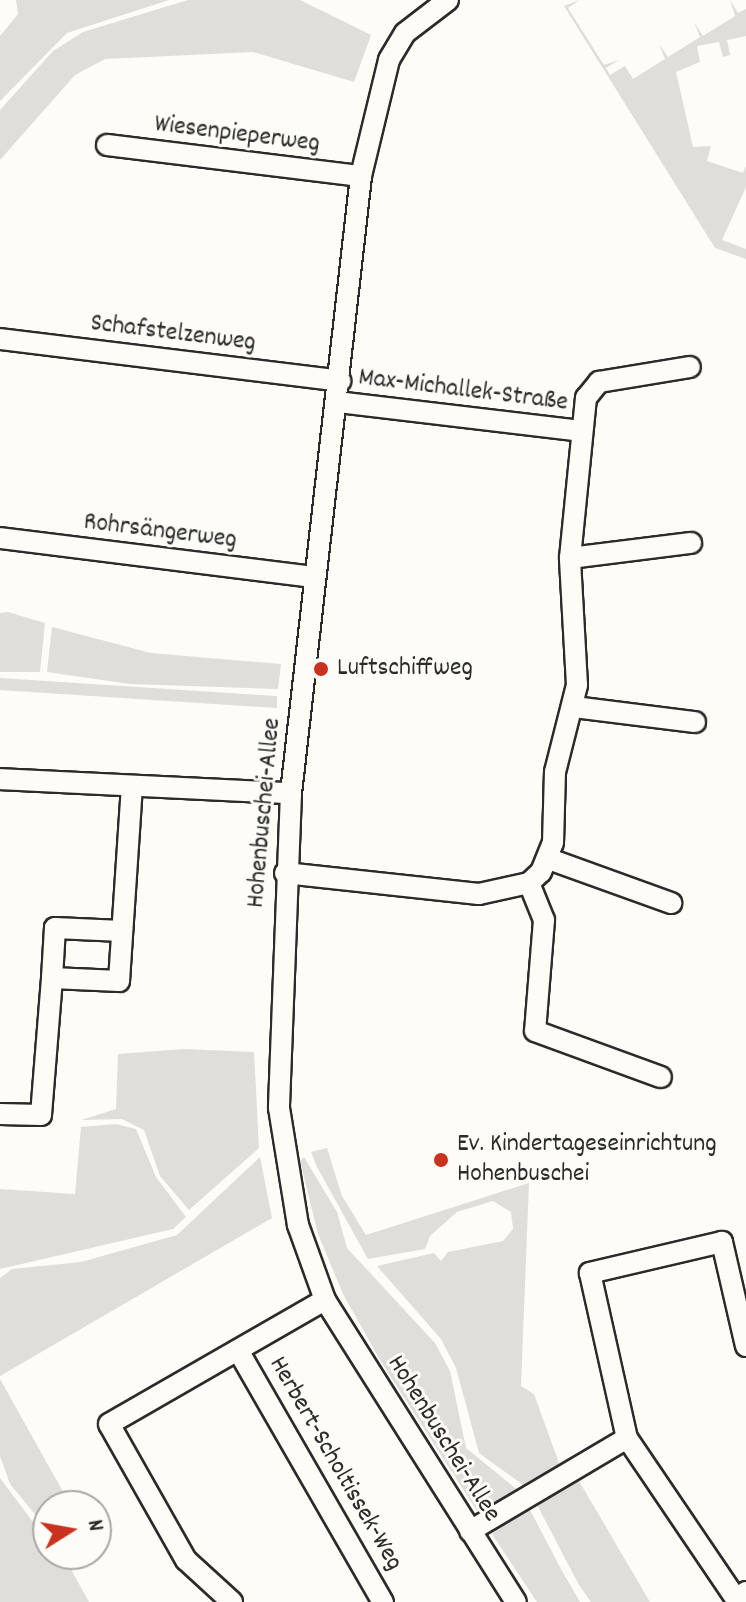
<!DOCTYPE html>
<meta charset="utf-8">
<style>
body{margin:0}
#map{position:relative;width:746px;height:1602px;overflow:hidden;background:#fdfcf7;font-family:Dekko,sans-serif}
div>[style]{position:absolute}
.green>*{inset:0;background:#dfdeda}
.roads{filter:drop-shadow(2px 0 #2b2b2b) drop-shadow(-2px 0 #2b2b2b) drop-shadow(0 2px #2b2b2b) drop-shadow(0 -2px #2b2b2b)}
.minor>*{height:20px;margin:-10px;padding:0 10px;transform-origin:10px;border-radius:10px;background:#fdfcf7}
.dots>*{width:22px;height:22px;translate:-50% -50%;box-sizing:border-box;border:4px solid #fdfcf7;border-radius:50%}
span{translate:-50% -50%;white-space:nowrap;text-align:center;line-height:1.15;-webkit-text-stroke:6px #fdfcf7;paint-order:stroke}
.street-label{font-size:26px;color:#2b2b2b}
.poi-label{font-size:26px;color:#2b2b2b}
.left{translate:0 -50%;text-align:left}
.north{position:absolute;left:32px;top:1490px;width:80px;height:80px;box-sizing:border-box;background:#fdfcf7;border:2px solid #a9a8a5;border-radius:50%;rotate:79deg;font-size:22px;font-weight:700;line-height:32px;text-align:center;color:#2b2b2b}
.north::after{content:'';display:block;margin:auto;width:28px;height:36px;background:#c8321e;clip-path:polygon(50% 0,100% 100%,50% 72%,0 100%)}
</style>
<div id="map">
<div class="green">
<i style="clip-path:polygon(16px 0,169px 0,67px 33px,0 101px,0 36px,18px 14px)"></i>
<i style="clip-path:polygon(188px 0,300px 0,371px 35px,354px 82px,253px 52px,105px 59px,75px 75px,0 160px,0 110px,53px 51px,83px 32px)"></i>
<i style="clip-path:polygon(580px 0,568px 8px,604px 65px,619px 60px,606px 68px,610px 75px,625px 66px,633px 79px,665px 59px,659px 44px,668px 57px,700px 37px,694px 22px,703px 36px,735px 16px,730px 0,738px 13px,746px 9px,746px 36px,727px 40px,730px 55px,723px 57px,719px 42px,697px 46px,700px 62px,676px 72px,693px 147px,711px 146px,707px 161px,743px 173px,746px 166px,746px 187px,722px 240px,746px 249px,746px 259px,715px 248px,564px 6px)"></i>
<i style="clip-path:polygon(8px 612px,45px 623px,40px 672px,0 672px,0 613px)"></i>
<i style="clip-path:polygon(52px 627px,151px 653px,281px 664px,278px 689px,130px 684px,47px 672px)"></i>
<i style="clip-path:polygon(0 678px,277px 696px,277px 708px,0 690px)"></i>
<i style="clip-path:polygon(184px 1049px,254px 1052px,259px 1148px,189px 1210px,160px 1176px,144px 1130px,122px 1119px,81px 1120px,116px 1109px,118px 1054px)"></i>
<i style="clip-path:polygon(116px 1124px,136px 1129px,156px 1177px,186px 1217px,173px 1229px,0 1269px,0 1189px,75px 1194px,81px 1127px)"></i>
<i style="clip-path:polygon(327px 1148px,342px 1196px,366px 1235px,529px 1183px,521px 1386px,534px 1394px,560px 1466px,526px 1487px,479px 1453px,456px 1368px,441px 1339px,377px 1266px,434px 1253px,441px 1261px,448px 1252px,503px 1241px,513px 1229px,511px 1212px,493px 1201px,457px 1212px,430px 1236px,425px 1249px,368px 1259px,317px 1167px,311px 1152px)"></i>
<i style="clip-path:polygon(260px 1157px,272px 1218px,0 1376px,0 1278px,12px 1269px,81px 1262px,177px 1235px)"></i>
<i style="clip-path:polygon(304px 1157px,337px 1212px,347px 1248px,435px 1343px,450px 1371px,466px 1448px,520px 1492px,485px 1513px,477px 1511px,380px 1360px,343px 1294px,318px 1234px,300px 1161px)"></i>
<i style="clip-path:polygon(0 1379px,71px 1506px,48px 1506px,48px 1530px,10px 1484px,0 1456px)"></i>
<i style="clip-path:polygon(576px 1476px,650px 1602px,591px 1602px,579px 1585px,535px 1501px)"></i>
<i style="clip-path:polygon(0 1478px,48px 1542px,48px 1554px,67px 1562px,89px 1602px,0 1602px)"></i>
<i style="clip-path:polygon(528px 1506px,562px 1571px,580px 1602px,537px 1602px,492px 1534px)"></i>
</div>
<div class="roads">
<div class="minor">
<i style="left:448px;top:0;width:54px;rotate:142.5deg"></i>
<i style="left:405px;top:33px;width:31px;rotate:121deg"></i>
<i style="left:389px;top:60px;width:119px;rotate:103.6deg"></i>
<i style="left:361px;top:176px;width:621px;rotate:96.47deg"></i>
<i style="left:291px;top:793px;width:315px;rotate:92.2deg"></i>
<i style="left:279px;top:1108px;width:119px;rotate:80.8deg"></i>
<i style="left:298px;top:1225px;width:80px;rotate:70.2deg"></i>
<i style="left:325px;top:1300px;width:357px;rotate:57.7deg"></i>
<i style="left:107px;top:145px;width:256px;rotate:7deg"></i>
<i style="left:0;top:339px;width:343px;rotate:7deg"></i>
<i style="left:338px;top:402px;width:245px;rotate:6.8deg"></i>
<i style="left:0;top:538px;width:316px;rotate:7.1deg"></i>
<i style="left:570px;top:558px;width:122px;rotate:-7.1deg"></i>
<i style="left:574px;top:707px;width:122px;rotate:7.1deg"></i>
<i style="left:0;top:779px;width:291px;rotate:2.8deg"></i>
<i style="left:549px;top:859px;width:130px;rotate:19.8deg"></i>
<i style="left:285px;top:873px;width:195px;rotate:6.2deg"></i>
<i style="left:479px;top:894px;width:51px;rotate:-12.4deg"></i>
<i style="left:529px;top:883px;width:16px;rotate:-43deg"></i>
<i style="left:541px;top:872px;width:31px;rotate:-68deg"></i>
<i style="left:553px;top:843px;width:71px;rotate:-88.4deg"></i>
<i style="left:555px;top:772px;width:90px;rotate:-75.8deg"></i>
<i style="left:577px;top:685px;width:127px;rotate:-93.2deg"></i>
<i style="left:570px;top:558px;width:161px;rotate:-84.3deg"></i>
<i style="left:586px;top:398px;width:21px;rotate:-51deg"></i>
<i style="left:599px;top:382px;width:92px;rotate:-9.4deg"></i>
<i style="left:529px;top:883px;width:40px;rotate:68deg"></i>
<i style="left:544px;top:920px;width:111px;rotate:94.6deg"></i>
<i style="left:535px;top:1031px;width:134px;rotate:20.1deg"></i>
<i style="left:52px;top:978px;width:50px;rotate:-86.6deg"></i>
<i style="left:55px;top:928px;width:67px;rotate:2.6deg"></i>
<i style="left:0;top:1114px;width:41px;rotate:1.4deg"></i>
<i style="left:41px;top:1115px;width:137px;rotate:-85.4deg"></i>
<i style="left:52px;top:978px;width:67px;rotate:2.6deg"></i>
<i style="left:119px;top:981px;width:194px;rotate:-86.2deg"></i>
<i style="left:746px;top:1346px;width:107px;rotate:-103deg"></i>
<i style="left:722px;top:1242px;width:136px;rotate:166.8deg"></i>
<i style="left:590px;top:1273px;width:169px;rotate:77.4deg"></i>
<i style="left:627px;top:1438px;width:194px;rotate:55.9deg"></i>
<i style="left:736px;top:1599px;width:12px;rotate:-35deg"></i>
<i style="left:239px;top:1352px;width:289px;rotate:60.1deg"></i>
<i style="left:470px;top:1531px;width:182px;rotate:-30.6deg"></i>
<i style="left:232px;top:1602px;width:62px;rotate:-137.6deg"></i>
<i style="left:186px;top:1560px;width:156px;rotate:-119.5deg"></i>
<i style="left:109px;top:1424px;width:249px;rotate:-29.9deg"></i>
</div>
</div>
<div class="dots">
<i style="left:321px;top:669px;background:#c8321e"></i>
<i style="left:441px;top:1160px;background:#c8321e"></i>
</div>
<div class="street-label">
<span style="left:237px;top:135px;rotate:7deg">Wiesenpieperweg</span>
<span style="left:173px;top:334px;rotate:7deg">Schafstelzenweg</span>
<span style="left:463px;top:391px;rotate:7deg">Max-Michallek-Straße</span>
<span style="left:160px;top:532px;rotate:7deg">Rohrsängerweg</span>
<span style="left:265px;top:813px;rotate:-85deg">Hohenbuschei-Allee</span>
<span style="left:443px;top:1439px;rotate:58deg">Hohenbuschei-Allee</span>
<span style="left:335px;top:1464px;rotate:60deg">Herbert-Scholtissek-Weg</span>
</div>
<div class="poi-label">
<span class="left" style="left:337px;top:669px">Luftschiffweg</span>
<span class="left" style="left:457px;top:1160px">Ev. Kindertageseinrichtung<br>Hohenbuschei</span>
</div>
<div class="north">N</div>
</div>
